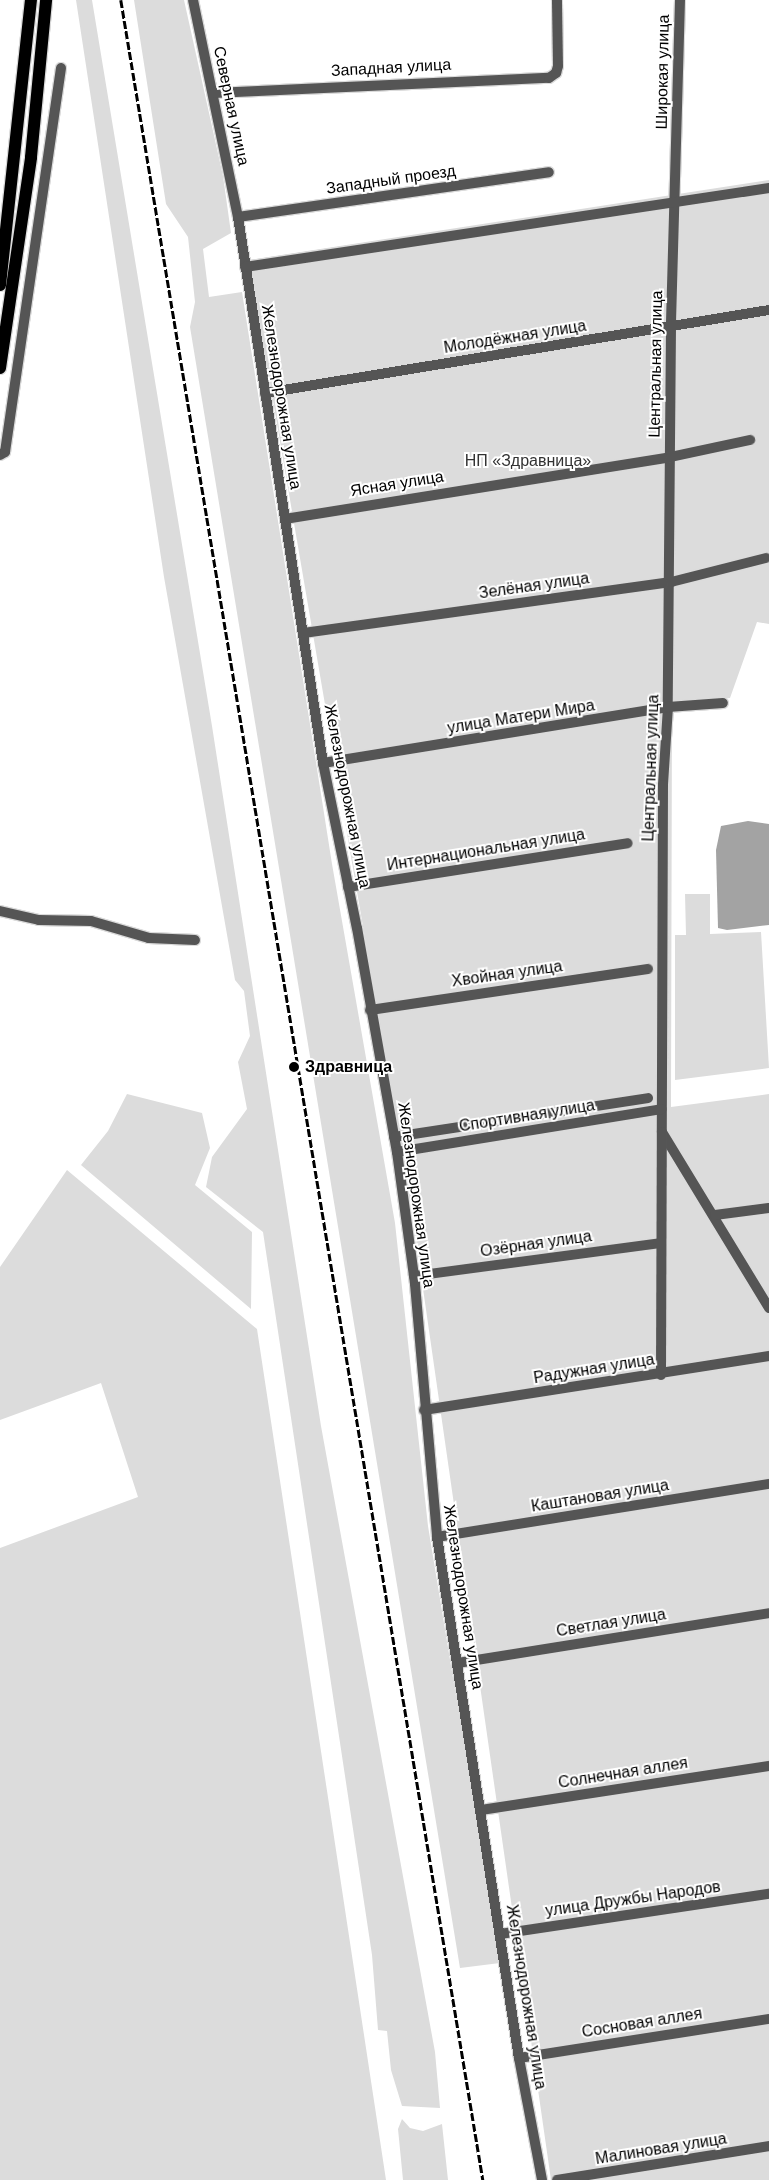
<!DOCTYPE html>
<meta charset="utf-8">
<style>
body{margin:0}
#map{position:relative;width:769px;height:2180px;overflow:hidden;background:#fff;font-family:Arial,sans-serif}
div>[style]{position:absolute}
.green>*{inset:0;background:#dcdcdc}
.water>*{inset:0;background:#a3a3a3}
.roads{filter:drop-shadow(1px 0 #dbdbdb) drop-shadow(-1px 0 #dbdbdb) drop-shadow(0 1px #dbdbdb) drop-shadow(0 -1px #dbdbdb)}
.minor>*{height:10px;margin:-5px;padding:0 5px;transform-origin:5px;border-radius:5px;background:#555}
.primary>*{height:12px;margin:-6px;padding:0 6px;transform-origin:6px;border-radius:6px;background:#000}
.rail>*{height:2.5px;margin-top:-1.25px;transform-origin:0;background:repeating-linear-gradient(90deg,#000 0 8px,transparent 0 10.5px)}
.dots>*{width:14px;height:14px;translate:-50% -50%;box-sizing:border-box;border:2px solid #fff;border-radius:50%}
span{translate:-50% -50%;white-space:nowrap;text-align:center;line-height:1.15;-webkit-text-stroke:4px #fff;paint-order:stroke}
.street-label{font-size:16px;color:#000}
.park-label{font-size:16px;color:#333}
.poi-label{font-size:16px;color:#000;font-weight:700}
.left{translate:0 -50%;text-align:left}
</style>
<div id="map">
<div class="green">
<i style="clip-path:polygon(76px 0,92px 0,212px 726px,321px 1426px,435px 2052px,440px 2108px,402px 2106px,391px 2070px,387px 2031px,378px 2030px,372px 1955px,263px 1232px,206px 1187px,212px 1157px,247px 1109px,238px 1062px,250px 1036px,244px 991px,235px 980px,164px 577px)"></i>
<i style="clip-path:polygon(134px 0,184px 0,223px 176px,231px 233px,203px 249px,209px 297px,242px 292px,332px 864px,395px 1223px,428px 1526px,500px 1963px,460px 1968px,190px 327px,195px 302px,188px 237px,166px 204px)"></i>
<i style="clip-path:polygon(769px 180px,769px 624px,757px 622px,730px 698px,672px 704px,671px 1107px,769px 1094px,769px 2180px,551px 2180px,413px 1219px,249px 260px)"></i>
<i style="clip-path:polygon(685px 894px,710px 894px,710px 934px,761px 932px,769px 1068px,675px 1080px,675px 935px,686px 935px)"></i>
<i style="clip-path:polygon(127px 1094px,202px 1113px,210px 1148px,195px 1185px,252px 1232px,251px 1309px,81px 1165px,108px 1131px)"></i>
<i style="clip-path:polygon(67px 1170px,257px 1329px,386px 2180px,0 2180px,0 1548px,138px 1497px,101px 1383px,0 1420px,0 1267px)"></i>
<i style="clip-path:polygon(402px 2119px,410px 2128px,423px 2131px,442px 2124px,448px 2180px,403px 2180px,398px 2129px)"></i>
</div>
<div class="water">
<i style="clip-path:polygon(748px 821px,769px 824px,769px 925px,727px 930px,718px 928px,716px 850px,721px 826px)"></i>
</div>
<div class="roads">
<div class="minor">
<i style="left:193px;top:0;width:222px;rotate:78.3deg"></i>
<i style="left:238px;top:217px;width:553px;rotate:81.15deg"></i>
<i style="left:323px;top:763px;width:168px;rotate:78.4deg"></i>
<i style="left:357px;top:928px;width:228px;rotate:79.9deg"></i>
<i style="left:397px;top:1152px;width:133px;rotate:82.2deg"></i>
<i style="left:415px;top:1284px;width:254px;rotate:85deg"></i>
<i style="left:437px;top:1537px;width:527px;rotate:81.06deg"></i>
<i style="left:519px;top:2058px;width:124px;rotate:79.3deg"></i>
<i style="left:680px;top:0;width:327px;rotate:91.6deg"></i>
<i style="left:671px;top:327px;width:380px;rotate:90.5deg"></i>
<i style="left:668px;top:707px;width:78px;rotate:93.7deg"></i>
<i style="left:663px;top:785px;width:347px;rotate:90.2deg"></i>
<i style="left:662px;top:1132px;width:206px;rotate:58.7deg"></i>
<i style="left:214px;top:93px;width:335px;rotate:-2.6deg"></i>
<i style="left:549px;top:78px;width:9px;rotate:-36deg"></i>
<i style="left:556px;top:73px;width:7px;rotate:-74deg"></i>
<i style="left:558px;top:66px;width:66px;rotate:-90.9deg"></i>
<i style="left:238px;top:217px;width:314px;rotate:-8.2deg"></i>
<i style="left:245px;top:267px;width:530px;rotate:-8.57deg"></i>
<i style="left:265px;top:393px;width:511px;rotate:-9.35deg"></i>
<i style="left:0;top:455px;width:6px;rotate:-31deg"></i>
<i style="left:5px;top:452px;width:388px;rotate:-81.7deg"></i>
<i style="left:285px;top:519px;width:390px;rotate:-9.1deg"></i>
<i style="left:670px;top:457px;width:82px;rotate:-12deg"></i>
<i style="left:303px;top:633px;width:372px;rotate:-7.9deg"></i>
<i style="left:671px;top:582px;width:98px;rotate:-14.2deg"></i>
<i style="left:323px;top:763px;width:350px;rotate:-9.2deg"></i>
<i style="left:668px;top:707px;width:55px;rotate:-4.2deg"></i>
<i style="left:348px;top:887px;width:283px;rotate:-8.9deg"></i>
<i style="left:0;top:911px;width:40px;rotate:13deg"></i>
<i style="left:39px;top:920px;width:52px;rotate:1.1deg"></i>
<i style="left:91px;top:921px;width:60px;rotate:16.3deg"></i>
<i style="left:149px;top:938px;width:46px;rotate:2.5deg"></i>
<i style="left:370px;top:1010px;width:281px;rotate:-8.4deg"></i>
<i style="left:394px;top:1137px;width:257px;rotate:-8.7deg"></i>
<i style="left:397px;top:1152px;width:268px;rotate:-9.2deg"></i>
<i style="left:715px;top:1215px;width:54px;rotate:-7.4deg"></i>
<i style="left:414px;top:1276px;width:249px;rotate:-7.6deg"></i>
<i style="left:661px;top:1375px;width:242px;rotate:-89.8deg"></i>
<i style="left:424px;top:1410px;width:349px;rotate:-8.9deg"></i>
<i style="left:437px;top:1537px;width:336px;rotate:-9.1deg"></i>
<i style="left:458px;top:1663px;width:315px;rotate:-9.1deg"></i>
<i style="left:481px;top:1810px;width:291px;rotate:-8.7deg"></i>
<i style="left:500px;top:1934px;width:272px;rotate:-8.5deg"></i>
<i style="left:519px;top:2058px;width:253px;rotate:-8.9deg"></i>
<i style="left:557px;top:2180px;width:215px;rotate:-9.1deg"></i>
</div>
<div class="primary">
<i style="left:0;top:285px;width:287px;rotate:-83.8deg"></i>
<i style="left:0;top:368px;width:213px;rotate:-81.6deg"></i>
<i style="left:31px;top:157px;width:158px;rotate:-84.5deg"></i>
</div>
</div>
<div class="rail">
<i style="left:121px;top:0;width:2210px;rotate:80.57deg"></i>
</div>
<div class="dots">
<i style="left:294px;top:1067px;background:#000"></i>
</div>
<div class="street-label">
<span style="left:391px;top:68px;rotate:-3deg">Западная улица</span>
<span style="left:663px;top:72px;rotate:-89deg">Широкая улица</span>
<span style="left:231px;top:106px;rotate:78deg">Северная улица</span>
<span style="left:391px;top:180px;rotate:-8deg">Западный проезд</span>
<span style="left:515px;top:337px;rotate:-9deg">Молодёжная улица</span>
<span style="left:656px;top:364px;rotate:-89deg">Центральная улица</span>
<span style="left:281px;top:397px;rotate:81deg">Железнодорожная улица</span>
<span style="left:397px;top:484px;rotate:-9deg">Ясная улица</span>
<span style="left:534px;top:586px;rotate:-8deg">Зелёная улица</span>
<span style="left:521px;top:717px;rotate:-9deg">улица Матери Мира</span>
<span style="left:651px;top:768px;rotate:-88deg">Центральная улица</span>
<span style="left:347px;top:796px;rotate:79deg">Железнодорожная улица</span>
<span style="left:486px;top:850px;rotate:-9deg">Интернациональная улица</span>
<span style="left:507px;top:974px;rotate:-8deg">Хвойная улица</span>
<span style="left:527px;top:1116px;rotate:-9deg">Спортивная улица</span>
<span style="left:416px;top:1195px;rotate:82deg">Железнодорожная улица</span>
<span style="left:536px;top:1244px;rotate:-8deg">Озёрная улица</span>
<span style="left:594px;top:1369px;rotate:-9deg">Радужная улица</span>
<span style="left:600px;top:1496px;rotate:-9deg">Каштановая улица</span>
<span style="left:463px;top:1597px;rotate:81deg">Железнодорожная улица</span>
<span style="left:611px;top:1623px;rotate:-9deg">Светлая улица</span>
<span style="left:623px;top:1773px;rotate:-9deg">Солнечная аллея</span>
<span style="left:633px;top:1899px;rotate:-8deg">улица Дружбы Народов</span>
<span style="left:526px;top:1997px;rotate:81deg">Железнодорожная улица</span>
<span style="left:642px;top:2023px;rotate:-9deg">Сосновая аллея</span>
<span style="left:661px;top:2149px;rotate:-9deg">Малиновая улица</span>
</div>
<div class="park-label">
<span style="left:528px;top:461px">НП «Здравница»</span>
</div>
<div class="poi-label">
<span class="left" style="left:305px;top:1067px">Здравница</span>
</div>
</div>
